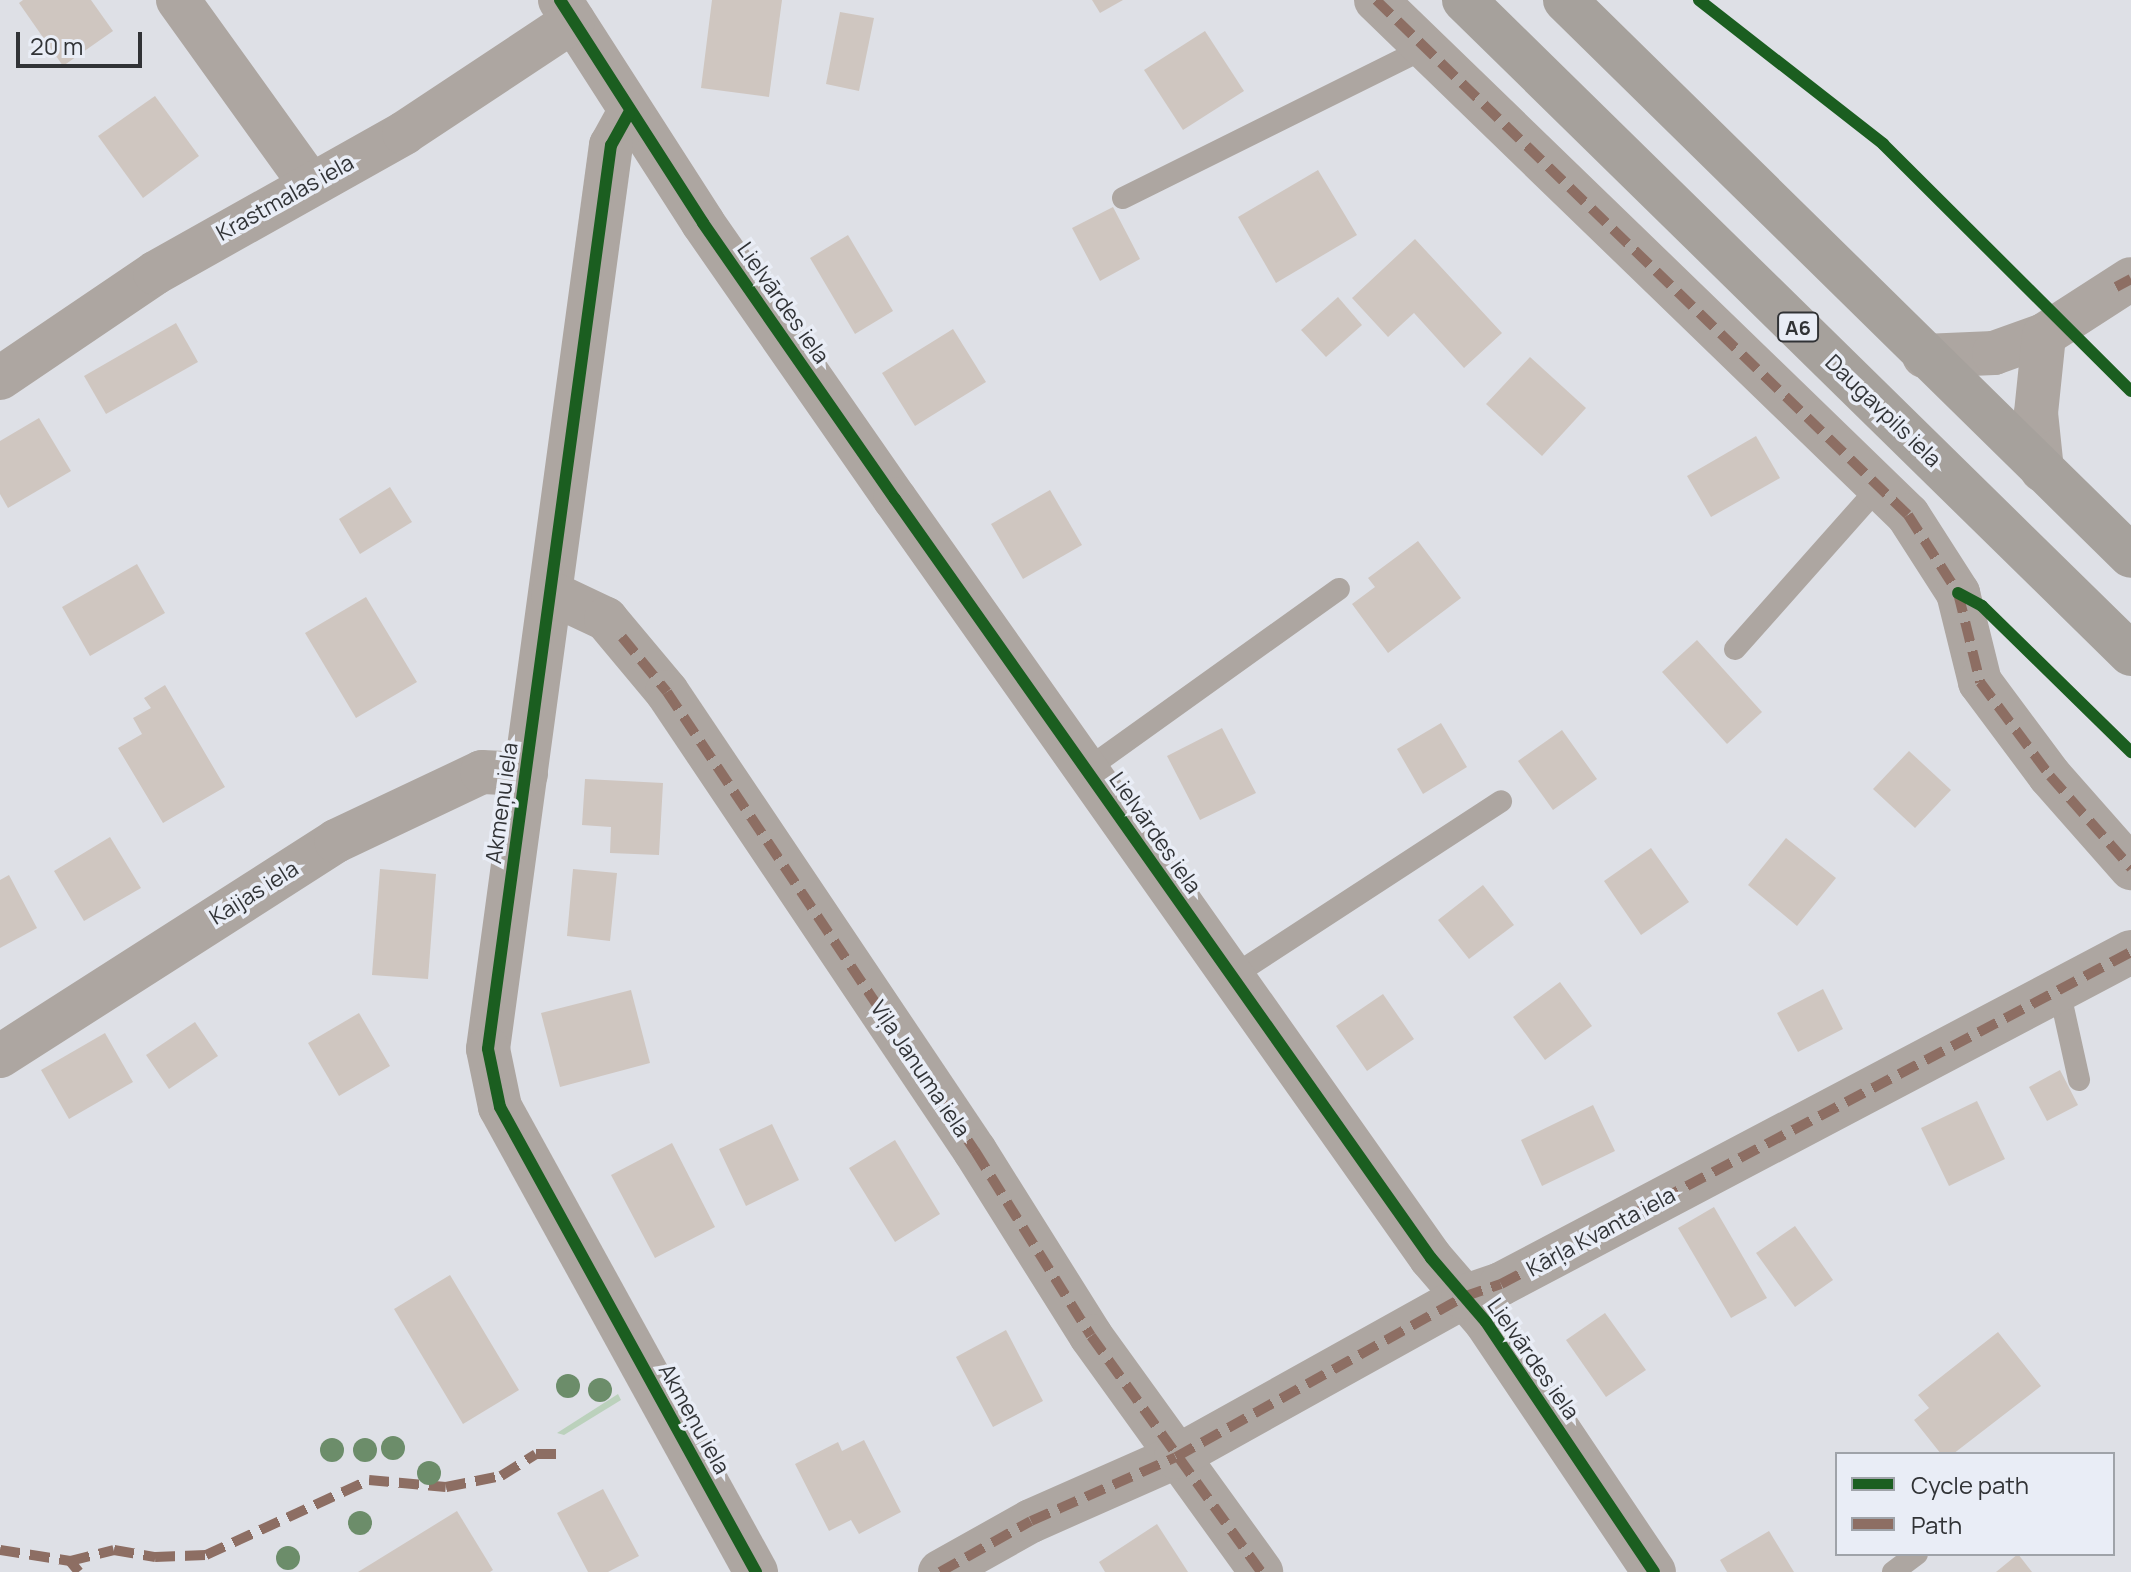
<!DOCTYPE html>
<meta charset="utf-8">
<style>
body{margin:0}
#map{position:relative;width:2131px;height:1572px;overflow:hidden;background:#dee0e6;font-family:Manrope,sans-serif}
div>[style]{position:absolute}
.green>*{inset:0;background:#bbd1bc}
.building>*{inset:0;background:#cfc6c0}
.service>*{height:22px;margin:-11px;padding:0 11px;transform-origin:11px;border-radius:11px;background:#ada6a1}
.minor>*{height:44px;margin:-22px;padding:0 22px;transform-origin:22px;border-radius:22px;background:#ada6a1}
.trunk>*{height:44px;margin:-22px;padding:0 22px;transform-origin:22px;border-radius:22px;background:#a6a19c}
.quiet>*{height:10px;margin-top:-5px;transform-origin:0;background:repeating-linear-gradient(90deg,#8d6e63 0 20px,transparent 0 30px)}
.cycleway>*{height:12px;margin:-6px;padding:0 6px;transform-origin:6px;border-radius:6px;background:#1b5e20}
.trees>*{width:24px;height:24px;margin:-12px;border-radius:50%;background:#6c8d6a}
span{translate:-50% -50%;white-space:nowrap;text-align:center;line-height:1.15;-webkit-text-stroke:7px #e9edf6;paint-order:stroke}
.shield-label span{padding:2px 6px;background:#e9edf6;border:2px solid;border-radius:6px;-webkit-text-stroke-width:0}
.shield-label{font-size:20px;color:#313336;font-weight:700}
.street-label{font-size:22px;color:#313336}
.legend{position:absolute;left:1835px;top:1452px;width:280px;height:104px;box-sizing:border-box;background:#e9edf6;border:2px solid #9fa3a9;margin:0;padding:10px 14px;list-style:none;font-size:24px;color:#313336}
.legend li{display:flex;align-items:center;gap:16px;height:40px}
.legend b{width:40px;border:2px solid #9fa3a9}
.scale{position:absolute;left:16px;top:32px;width:126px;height:36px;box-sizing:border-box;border:4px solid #313336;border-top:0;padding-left:10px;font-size:24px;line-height:28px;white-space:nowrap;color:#313336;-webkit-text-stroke:6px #e9edf6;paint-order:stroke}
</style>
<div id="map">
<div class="green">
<i style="clip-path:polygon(618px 1394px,621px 1400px,564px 1435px,557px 1433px)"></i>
</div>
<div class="building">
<i style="clip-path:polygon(23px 0,91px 0,113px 31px,63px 66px,19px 3px)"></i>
<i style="clip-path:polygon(712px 0,782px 0,769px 97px,701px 88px)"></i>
<i style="clip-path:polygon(1092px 0,1123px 0,1100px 13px)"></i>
<i style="clip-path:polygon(840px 12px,874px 18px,859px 91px,826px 84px)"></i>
<i style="clip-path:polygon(1205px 31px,1244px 91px,1183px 130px,1144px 70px)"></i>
<i style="clip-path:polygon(155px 96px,199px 156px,143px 198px,98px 136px)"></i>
<i style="clip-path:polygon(1318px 170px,1357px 235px,1276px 283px,1238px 217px)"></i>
<i style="clip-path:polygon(1113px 207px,1140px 259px,1100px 281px,1072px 228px)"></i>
<i style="clip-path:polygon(848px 235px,893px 311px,855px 334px,810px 258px)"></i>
<i style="clip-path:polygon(1415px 239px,1502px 333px,1464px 368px,1414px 313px,1388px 337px,1352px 298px)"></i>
<i style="clip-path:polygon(1338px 297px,1362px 325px,1326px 357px,1301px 330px)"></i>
<i style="clip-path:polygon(176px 323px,198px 362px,106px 414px,84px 376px)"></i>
<i style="clip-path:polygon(953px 329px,986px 382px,915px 426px,882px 373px)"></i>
<i style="clip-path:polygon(1530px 357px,1586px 408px,1542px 456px,1486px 404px)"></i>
<i style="clip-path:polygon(39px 418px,71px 471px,8px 508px,0 494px,0 441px)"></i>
<i style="clip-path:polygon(1756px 436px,1780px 478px,1711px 517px,1687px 476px)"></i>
<i style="clip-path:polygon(390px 487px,412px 522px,360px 554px,339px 519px)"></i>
<i style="clip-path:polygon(1050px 490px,1082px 545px,1023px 579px,991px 524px)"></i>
<i style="clip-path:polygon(1418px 541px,1461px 598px,1388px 653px,1352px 604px,1375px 587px,1368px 578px)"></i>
<i style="clip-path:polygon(137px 564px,165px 613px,90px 656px,62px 607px)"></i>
<i style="clip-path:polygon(366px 597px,417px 682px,356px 718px,305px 633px)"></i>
<i style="clip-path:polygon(1697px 640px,1762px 712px,1727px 744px,1662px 672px)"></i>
<i style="clip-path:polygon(165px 685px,225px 787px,163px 823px,118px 748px,142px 734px,133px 718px,151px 708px,144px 698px)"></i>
<i style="clip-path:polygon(1441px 723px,1467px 767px,1423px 794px,1397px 749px)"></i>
<i style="clip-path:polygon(1222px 728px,1256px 793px,1200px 820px,1167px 756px)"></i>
<i style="clip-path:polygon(1562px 730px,1597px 779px,1553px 810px,1518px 761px)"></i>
<i style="clip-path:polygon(1909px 751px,1951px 790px,1915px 828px,1873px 789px)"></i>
<i style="clip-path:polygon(585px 779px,663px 783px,659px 855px,610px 853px,611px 827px,582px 825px)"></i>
<i style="clip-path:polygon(110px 837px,141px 888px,84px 921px,54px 871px)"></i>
<i style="clip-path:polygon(1786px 838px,1836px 878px,1797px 926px,1748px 885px)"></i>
<i style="clip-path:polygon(1651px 848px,1689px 902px,1641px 935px,1604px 881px)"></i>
<i style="clip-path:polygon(380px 869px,436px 874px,428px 979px,372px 975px)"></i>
<i style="clip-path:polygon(573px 869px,617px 873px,610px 941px,567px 936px)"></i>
<i style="clip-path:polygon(9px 875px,37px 928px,0 948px,0 880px)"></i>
<i style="clip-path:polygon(1483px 885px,1514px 925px,1469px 959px,1438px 920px)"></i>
<i style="clip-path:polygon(1560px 982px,1592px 1026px,1545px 1060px,1513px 1017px)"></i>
<i style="clip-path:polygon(1823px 989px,1843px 1029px,1798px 1052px,1777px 1013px)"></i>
<i style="clip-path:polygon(631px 990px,650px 1063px,560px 1087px,541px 1013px)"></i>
<i style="clip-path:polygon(1383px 994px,1414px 1039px,1367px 1071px,1336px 1026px)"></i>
<i style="clip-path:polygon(359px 1013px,390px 1066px,339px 1096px,308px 1043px)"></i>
<i style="clip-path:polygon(195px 1022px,218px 1056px,169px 1089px,146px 1055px)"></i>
<i style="clip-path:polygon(105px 1033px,133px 1082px,69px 1119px,41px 1070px)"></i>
<i style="clip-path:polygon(2060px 1070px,2078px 1105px,2047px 1121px,2029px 1087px)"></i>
<i style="clip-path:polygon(1977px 1101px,2005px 1159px,1949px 1186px,1921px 1128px)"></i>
<i style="clip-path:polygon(1593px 1105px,1615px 1151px,1542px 1186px,1521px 1140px)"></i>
<i style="clip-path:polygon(772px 1124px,799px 1180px,746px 1206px,719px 1149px)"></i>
<i style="clip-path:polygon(895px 1140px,940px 1214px,895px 1242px,849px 1168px)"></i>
<i style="clip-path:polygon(672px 1143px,715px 1227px,655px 1258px,611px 1175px)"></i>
<i style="clip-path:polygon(1714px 1207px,1767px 1298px,1731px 1318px,1678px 1228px)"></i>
<i style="clip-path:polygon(1795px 1226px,1833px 1280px,1795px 1307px,1756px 1253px)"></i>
<i style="clip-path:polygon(450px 1275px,519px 1390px,463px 1424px,394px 1309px)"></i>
<i style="clip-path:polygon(1605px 1313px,1646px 1370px,1606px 1397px,1566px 1340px)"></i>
<i style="clip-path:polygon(1006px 1330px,1043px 1401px,993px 1427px,956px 1357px)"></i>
<i style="clip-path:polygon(1998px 1332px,2041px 1386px,1953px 1454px,1941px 1454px,1914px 1420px,1929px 1408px,1918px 1395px)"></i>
<i style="clip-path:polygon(864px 1440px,901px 1512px,859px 1534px,851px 1520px,829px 1531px,795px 1464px,838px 1442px,842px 1451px)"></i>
<i style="clip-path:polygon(603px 1489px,639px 1556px,608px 1572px,588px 1572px,557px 1513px)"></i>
<i style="clip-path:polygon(457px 1511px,493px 1570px,490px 1572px,358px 1572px)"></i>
<i style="clip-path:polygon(1157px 1524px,1188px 1572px,1105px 1572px,1099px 1562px)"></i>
<i style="clip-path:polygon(1769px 1531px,1794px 1572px,1727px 1572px,1720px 1560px)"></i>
<i style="clip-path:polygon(2018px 1554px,2032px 1572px,1996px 1572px)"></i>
</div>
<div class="service">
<i style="left:1123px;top:198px;width:337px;rotate:-26.4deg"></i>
<i style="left:1735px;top:649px;width:217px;rotate:-48.4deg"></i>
<i style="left:1086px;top:770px;width:311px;rotate:-35.6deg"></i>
<i style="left:1233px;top:976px;width:320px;rotate:-33.1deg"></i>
<i style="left:2060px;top:994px;width:88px;rotate:77.5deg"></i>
<i style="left:1893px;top:1572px;width:30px;rotate:-37deg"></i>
</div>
<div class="minor">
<i style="left:178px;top:0;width:226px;rotate:54.3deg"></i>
<i style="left:560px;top:0;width:265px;rotate:57.3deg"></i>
<i style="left:703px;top:223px;width:336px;rotate:55.2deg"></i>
<i style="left:895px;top:499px;width:929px;rotate:54.77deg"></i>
<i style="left:1431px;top:1258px;width:84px;rotate:49.3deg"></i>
<i style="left:1486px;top:1322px;width:301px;rotate:56.1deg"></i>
<i style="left:1376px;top:0;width:740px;rotate:44.07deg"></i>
<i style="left:1908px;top:515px;width:93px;rotate:57.3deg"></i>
<i style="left:1958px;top:593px;width:92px;rotate:76.1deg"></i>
<i style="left:1980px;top:682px;width:117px;rotate:53.3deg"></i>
<i style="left:2050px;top:776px;width:123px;rotate:48.6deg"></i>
<i style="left:629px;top:113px;width:37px;rotate:119deg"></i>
<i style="left:611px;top:145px;width:912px;rotate:97.75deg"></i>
<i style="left:488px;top:1049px;width:59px;rotate:78.3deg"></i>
<i style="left:500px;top:1107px;width:531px;rotate:61.17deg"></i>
<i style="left:1924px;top:356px;width:70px;rotate:-2.5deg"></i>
<i style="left:1994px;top:353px;width:53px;rotate:-19.8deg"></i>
<i style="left:2044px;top:335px;width:103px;rotate:-32.8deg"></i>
<i style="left:0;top:378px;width:187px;rotate:-34.1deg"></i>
<i style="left:155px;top:273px;width:286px;rotate:-29.3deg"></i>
<i style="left:404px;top:133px;width:203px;rotate:-33.5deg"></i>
<i style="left:2042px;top:470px;width:57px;rotate:-96deg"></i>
<i style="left:2036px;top:413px;width:78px;rotate:-84.1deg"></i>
<i style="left:553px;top:594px;width:59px;rotate:25.3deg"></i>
<i style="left:606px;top:619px;width:95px;rotate:50.1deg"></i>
<i style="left:667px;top:692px;width:553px;rotate:56.14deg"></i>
<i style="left:975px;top:1151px;width:218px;rotate:57.9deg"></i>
<i style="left:1091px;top:1336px;width:291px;rotate:54.2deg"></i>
<i style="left:0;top:1056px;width:399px;rotate:-32.6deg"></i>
<i style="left:336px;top:841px;width:161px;rotate:-25.3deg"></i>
<i style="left:482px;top:772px;width:44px;rotate:2.6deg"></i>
<i style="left:940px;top:1572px;width:104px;rotate:-29.3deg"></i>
<i style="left:1031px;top:1521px;width:158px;rotate:-23.8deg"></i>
<i style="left:1176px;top:1457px;width:329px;rotate:-29.1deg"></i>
<i style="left:1463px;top:1297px;width:40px;rotate:-18.9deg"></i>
<i style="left:1501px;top:1284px;width:712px;rotate:-27.79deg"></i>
</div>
<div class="trunk">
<i style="left:1464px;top:0;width:934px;rotate:44.44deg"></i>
<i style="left:1565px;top:0;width:793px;rotate:44.49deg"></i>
</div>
<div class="quiet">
<i style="left:1376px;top:0;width:740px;rotate:44.07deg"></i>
<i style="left:1908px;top:515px;width:93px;rotate:57.3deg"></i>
<i style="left:1958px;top:593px;width:92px;rotate:76.1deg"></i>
<i style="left:1980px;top:682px;width:117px;rotate:53.3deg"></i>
<i style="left:2050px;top:776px;width:123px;rotate:48.6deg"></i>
<i style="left:2116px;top:287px;width:17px;rotate:-28deg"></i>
<i style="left:622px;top:637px;width:71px;rotate:50.7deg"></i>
<i style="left:667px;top:692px;width:553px;rotate:56.14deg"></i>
<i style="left:975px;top:1151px;width:218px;rotate:57.9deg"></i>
<i style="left:1091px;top:1336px;width:291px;rotate:54.2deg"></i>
<i style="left:0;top:1550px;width:71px;rotate:8.9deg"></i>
<i style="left:70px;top:1561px;width:14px;rotate:51deg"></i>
<i style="left:70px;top:1561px;width:45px;rotate:-14deg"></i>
<i style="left:114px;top:1550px;width:42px;rotate:9.7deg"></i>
<i style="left:155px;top:1557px;width:51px;rotate:-2.2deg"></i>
<i style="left:206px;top:1555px;width:179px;rotate:-24.7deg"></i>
<i style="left:369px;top:1480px;width:77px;rotate:5.2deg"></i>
<i style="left:446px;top:1487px;width:56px;rotate:-11.3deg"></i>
<i style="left:501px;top:1476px;width:41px;rotate:-32.2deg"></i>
<i style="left:536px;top:1454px;width:21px"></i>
<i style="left:940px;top:1572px;width:104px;rotate:-29.3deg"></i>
<i style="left:1031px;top:1521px;width:158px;rotate:-23.8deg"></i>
<i style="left:1176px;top:1457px;width:329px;rotate:-29.1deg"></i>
<i style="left:1463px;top:1297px;width:40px;rotate:-18.9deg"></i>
<i style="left:1501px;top:1284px;width:712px;rotate:-27.79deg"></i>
</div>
<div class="cycleway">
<i style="left:560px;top:0;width:265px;rotate:57.3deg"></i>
<i style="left:703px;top:223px;width:336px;rotate:55.2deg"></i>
<i style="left:895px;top:499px;width:929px;rotate:54.77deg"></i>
<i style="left:1431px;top:1258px;width:84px;rotate:49.3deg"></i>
<i style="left:1486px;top:1322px;width:301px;rotate:56.1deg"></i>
<i style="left:1699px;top:0;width:234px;rotate:38deg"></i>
<i style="left:1883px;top:144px;width:350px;rotate:44.9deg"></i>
<i style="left:629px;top:113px;width:37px;rotate:119deg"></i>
<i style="left:611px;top:145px;width:912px;rotate:97.75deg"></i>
<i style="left:488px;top:1049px;width:59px;rotate:78.3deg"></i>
<i style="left:500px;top:1107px;width:531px;rotate:61.17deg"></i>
<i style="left:1958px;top:593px;width:27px;rotate:28deg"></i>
<i style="left:1982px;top:606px;width:209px;rotate:44.4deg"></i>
</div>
<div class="trees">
<i style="left:568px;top:1386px"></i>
<i style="left:600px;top:1390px"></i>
<i style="left:393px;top:1448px"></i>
<i style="left:332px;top:1450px"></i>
<i style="left:365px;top:1450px"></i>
<i style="left:429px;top:1473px"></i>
<i style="left:360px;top:1523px"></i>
<i style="left:288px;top:1558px"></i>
</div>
<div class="shield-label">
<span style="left:1798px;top:327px">A6</span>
</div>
<div class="street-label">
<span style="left:285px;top:198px;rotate:-29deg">Krastmalas iela</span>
<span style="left:783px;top:303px;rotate:55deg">Lielvārdes iela</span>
<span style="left:1883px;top:411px;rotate:44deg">Daugavpils iela</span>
<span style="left:502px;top:803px;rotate:-82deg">Akmeņu iela</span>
<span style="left:1155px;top:833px;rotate:55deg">Lielvārdes iela</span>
<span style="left:254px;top:893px;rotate:-32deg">Kaijas iela</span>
<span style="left:920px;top:1069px;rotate:56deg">Viļa Januma iela</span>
<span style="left:1601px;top:1232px;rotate:-28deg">Kārļa Kvanta iela</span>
<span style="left:1533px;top:1359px;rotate:55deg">Lielvārdes iela</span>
<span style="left:694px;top:1419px;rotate:61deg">Akmeņu iela</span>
</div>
<ul class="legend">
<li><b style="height:10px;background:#1b5e20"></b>Cycle path</li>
<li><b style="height:10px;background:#8d6e63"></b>Path</li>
</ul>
<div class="scale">20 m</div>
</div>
